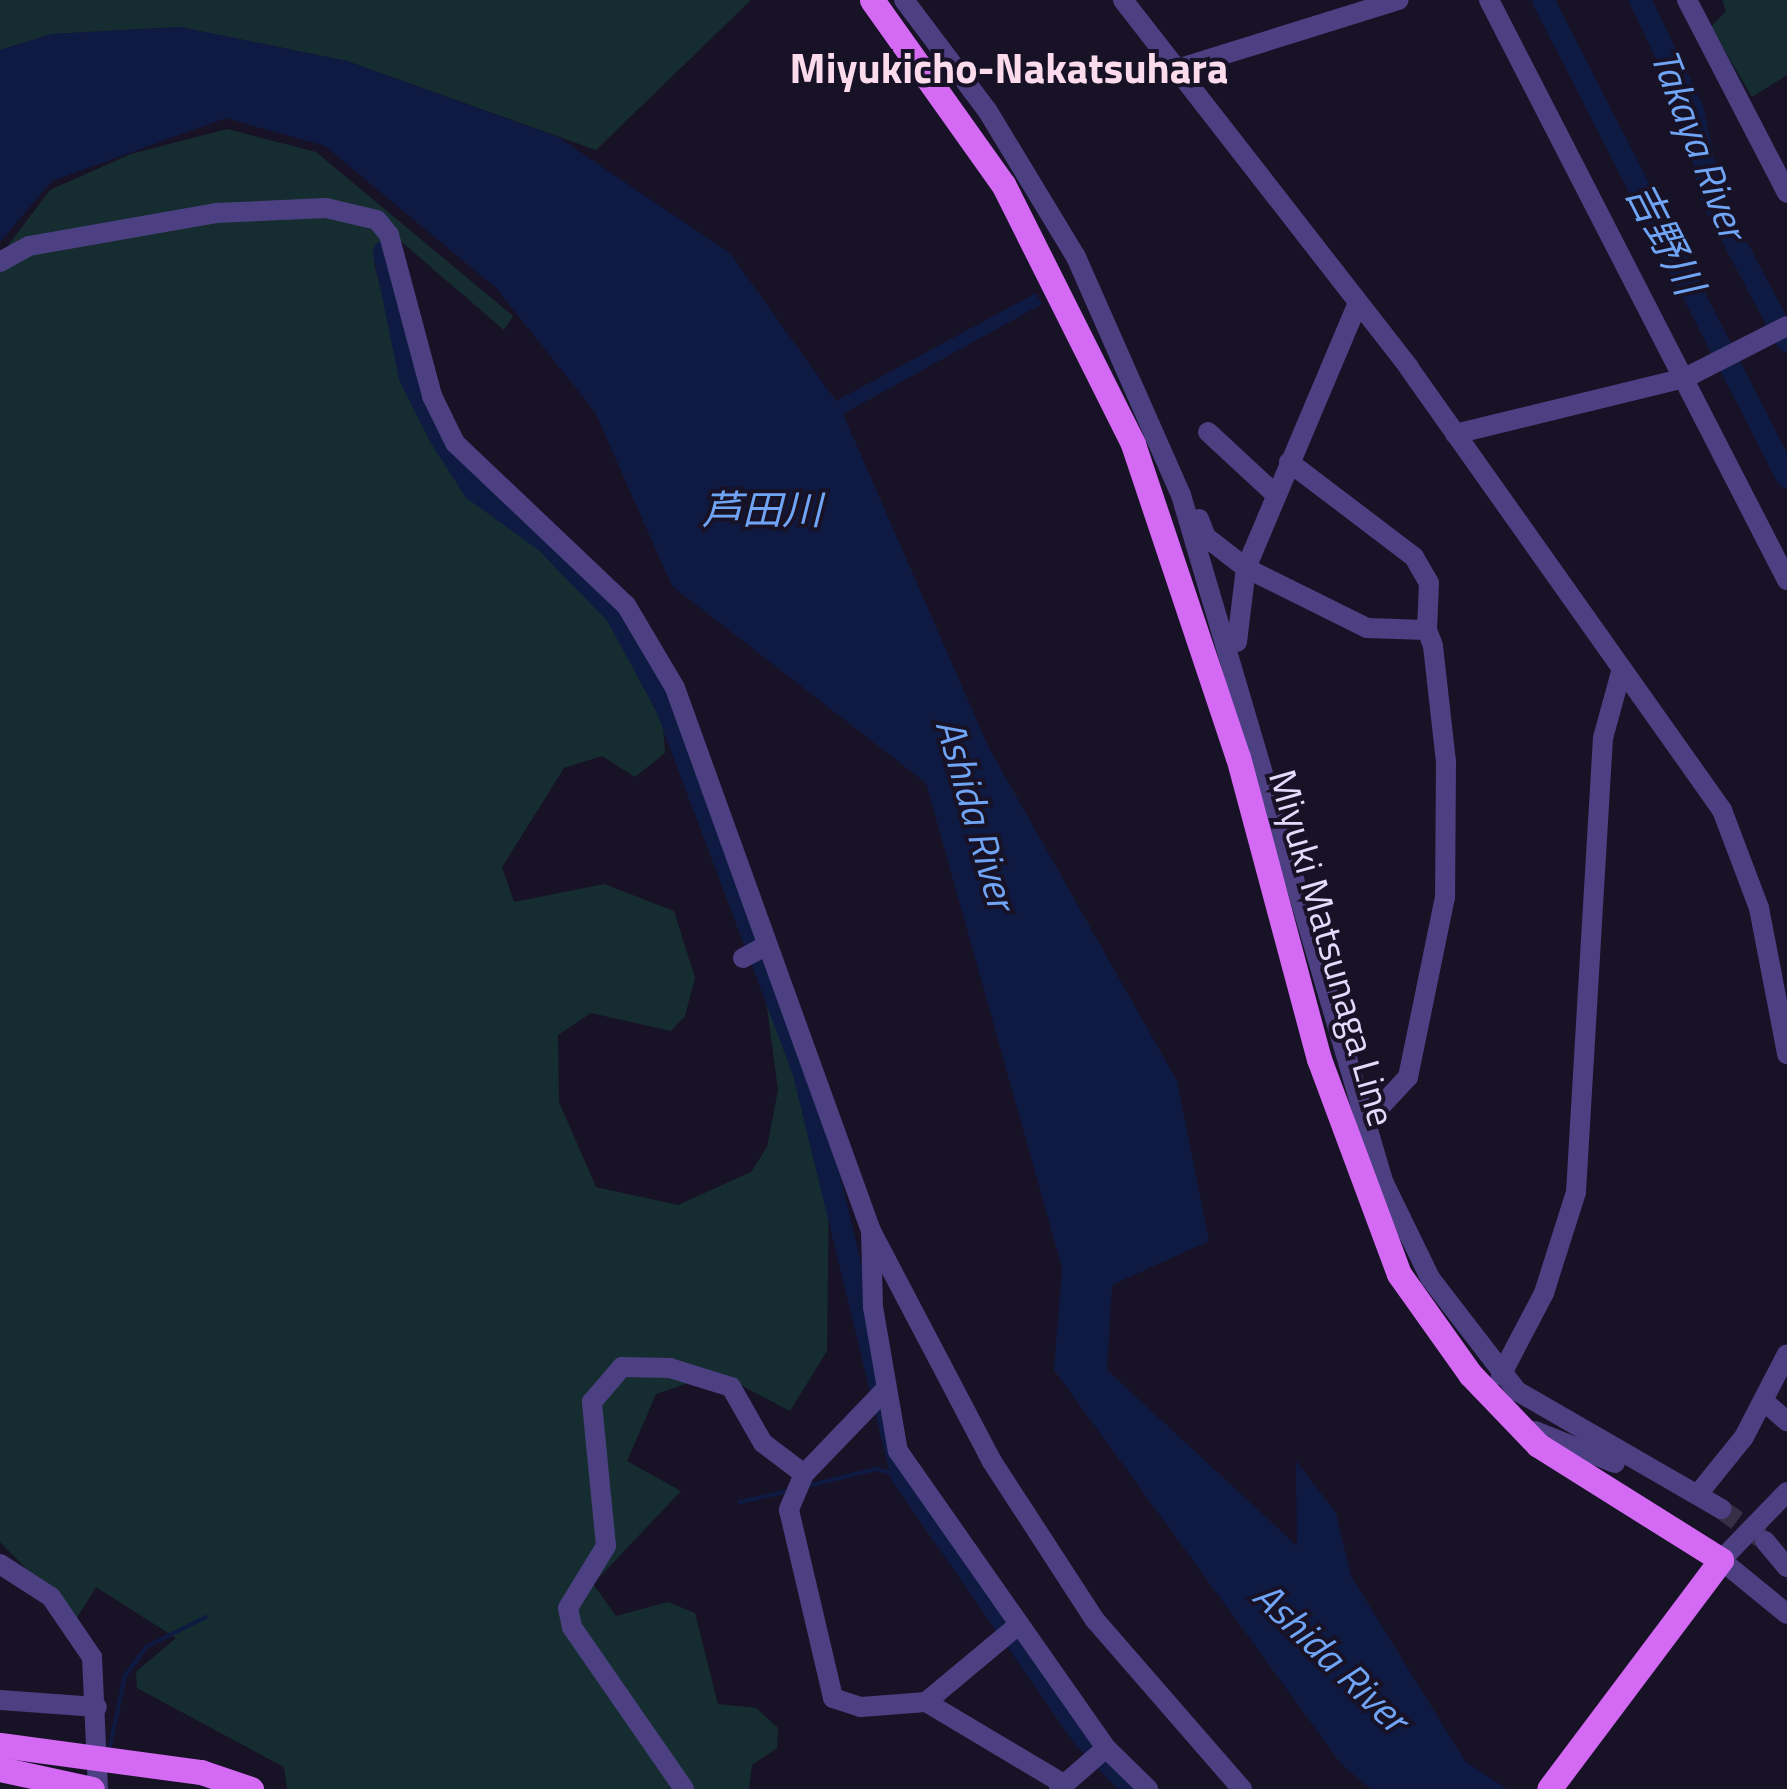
<!DOCTYPE html>
<meta charset="utf-8">
<style>
body{margin:0}
#map{position:relative;width:1787px;height:1789px;overflow:hidden;background:#181227;font-family:"Titillium Web","Noto Sans JP",sans-serif}
div>[style]{position:absolute}
.green>*{inset:0;background:#152d30}
.water>*{inset:0;background:#0f1a43}
.stream>*{height:4px;margin:-2px;padding:0 2px;transform-origin:2px;border-radius:2px;background:#0f1a43}
.river>*{height:22px;margin:-11px;padding:0 11px;transform-origin:11px;border-radius:11px;background:#0f1a43}
.minor-tunnel>*{height:20px;margin-top:-10px;transform-origin:0;background:repeating-linear-gradient(90deg,#363047 0 20px,transparent 0 30px)}
.minor>*{height:20px;margin:-10px;padding:0 10px;transform-origin:10px;border-radius:10px;background:#4c4082}
.major>*{height:25px;margin:-12.5px;padding:0 12.5px;transform-origin:12.5px;border-radius:12.5px;background:#d46af4}
span{translate:-50% -50%;white-space:nowrap;text-align:center;line-height:1.15;-webkit-text-stroke:8px #181227;paint-order:stroke}
.street-label{font-size:38px;color:#e3dafc}
.water-label{font-size:40px;color:#70a4f4;font-style:italic}
.quarter-label{font-size:42px;color:#fcdcec;font-weight:700}
</style>
<div id="map">
<div class="green">
<i style="clip-path:polygon(0 0,751px 0,596px 150px,347px 61px,180px 27px,52px 34px,0 50px)"></i>
<i style="clip-path:polygon(1722px 0,1787px 0,1787px 75px,1752px 97px,1711px 27px,1726px 11px)"></i>
<i style="clip-path:polygon(227px 129px,316px 152px,513px 316px,504px 330px,390px 232px,374px 264px,405px 378px,466px 487px,605px 606px,663px 725px,665px 753px,635px 777px,602px 756px,564px 768px,502px 867px,514px 902px,604px 884px,674px 911px,695px 978px,685px 1016px,671px 1031px,591px 1013px,558px 1035px,559px 1102px,596px 1187px,678px 1205px,751px 1172px,767px 1147px,778px 1090px,765px 992px,782px 987px,829px 1190px,827px 1351px,790px 1411px,718px 1373px,656px 1394px,627px 1461px,681px 1491px,593px 1584px,616px 1616px,668px 1602px,695px 1613px,718px 1704px,756px 1708px,778px 1728px,777px 1748px,752px 1765px,749px 1789px,287px 1789px,284px 1767px,137px 1688px,136px 1672px,176px 1638px,96px 1587px,76px 1619px,0 1542px,0 256px,50px 190px,131px 154px)"></i>
</div>
<div class="water">
<i style="clip-path:polygon(180px 27px,347px 61px,558px 137px,730px 253px,836px 401px,1036px 293px,1042px 304px,843px 414px,988px 746px,1177px 1081px,1209px 1241px,1112px 1285px,1107px 1370px,1297px 1546px,1296px 1461px,1336px 1513px,1351px 1576px,1465px 1761px,1507px 1789px,1371px 1789px,1342px 1765px,1054px 1370px,1062px 1268px,926px 783px,672px 586px,595px 412px,496px 288px,325px 146px,226px 118px,52px 181px,0 242px,0 50px,52px 34px)"></i>
</div>
<div class="stream">
<i style="left:807px;top:1486px;width:71px;rotate:-13.8deg"></i>
<i style="left:876px;top:1469px;width:27px;rotate:15deg"></i>
<i style="left:740px;top:1502px;width:50px;rotate:-12.7deg"></i>
<i style="left:109px;top:1751px;width:77px;rotate:-78deg"></i>
<i style="left:125px;top:1676px;width:36px;rotate:-54deg"></i>
<i style="left:146px;top:1647px;width:67px;rotate:-26.6deg"></i>
</div>
<div class="river">
<i style="left:1543px;top:0;width:536px;rotate:62.91deg"></i>
<i style="left:1640px;top:0;width:122px;rotate:64.3deg"></i>
<i style="left:1693px;top:110px;width:89px;rotate:78.3deg"></i>
<i style="left:1711px;top:197px;width:163px;rotate:62.2deg"></i>
<i style="left:384px;top:252px;width:128px;rotate:78.3deg"></i>
<i style="left:410px;top:377px;width:67px;rotate:63.4deg"></i>
<i style="left:440px;top:437px;width:63px;rotate:57.3deg"></i>
<i style="left:474px;top:490px;width:87px;rotate:35.7deg"></i>
<i style="left:545px;top:541px;width:102px;rotate:45.8deg"></i>
<i style="left:616px;top:614px;width:105px;rotate:61.5deg"></i>
<i style="left:666px;top:706px;width:389px;rotate:69.4deg"></i>
<i style="left:803px;top:1070px;width:418px;rotate:76.3deg"></i>
<i style="left:902px;top:1476px;width:320px;rotate:55.2deg"></i>
<i style="left:1085px;top:1739px;width:69px;rotate:46.2deg"></i>
</div>
<div class="minor-tunnel">
<i style="left:1721px;top:1509px;width:53px;rotate:35.8deg"></i>
</div>
<div class="minor">
<i style="left:904px;top:0;width:138px;rotate:53deg"></i>
<i style="left:987px;top:110px;width:172px;rotate:58.8deg"></i>
<i style="left:1076px;top:257px;width:260px;rotate:66.2deg"></i>
<i style="left:1181px;top:495px;width:715px;rotate:73.59deg"></i>
<i style="left:1383px;top:1181px;width:108px;rotate:64.1deg"></i>
<i style="left:1430px;top:1278px;width:143px;rotate:52.4deg"></i>
<i style="left:1517px;top:1391px;width:236px;rotate:30deg"></i>
<i style="left:1123px;top:0;width:466px;rotate:52.1deg"></i>
<i style="left:1409px;top:368px;width:542px;rotate:54.7deg"></i>
<i style="left:1722px;top:810px;width:105px;rotate:69.3deg"></i>
<i style="left:1759px;top:908px;width:149px;rotate:79.1deg"></i>
<i style="left:1489px;top:0;width:652px;rotate:62.81deg"></i>
<i style="left:1687px;top:0;width:217px;rotate:62.6deg"></i>
<i style="left:1177px;top:69px;width:232px;rotate:-17.3deg"></i>
<i style="left:0;top:262px;width:33px;rotate:-29deg"></i>
<i style="left:29px;top:246px;width:191px;rotate:-10deg"></i>
<i style="left:217px;top:213px;width:109px;rotate:-2.6deg"></i>
<i style="left:326px;top:208px;width:52px;rotate:13.2deg"></i>
<i style="left:377px;top:220px;width:19px;rotate:51deg"></i>
<i style="left:389px;top:235px;width:167px;rotate:75deg"></i>
<i style="left:432px;top:396px;width:52px;rotate:63.9deg"></i>
<i style="left:455px;top:443px;width:236px;rotate:43.5deg"></i>
<i style="left:626px;top:605px;width:96px;rotate:59.4deg"></i>
<i style="left:675px;top:688px;width:577px;rotate:70.15deg"></i>
<i style="left:871px;top:1231px;width:259px;rotate:62.3deg"></i>
<i style="left:991px;top:1460px;width:191px;rotate:57deg"></i>
<i style="left:1095px;top:1620px;width:224px;rotate:49deg"></i>
<i style="left:1208px;top:432px;width:93px;rotate:42.8deg"></i>
<i style="left:1455px;top:434px;width:237px;rotate:-13.7deg"></i>
<i style="left:1685px;top:378px;width:114px;rotate:-27deg"></i>
<i style="left:1289px;top:462px;width:157px;rotate:37.2deg"></i>
<i style="left:1414px;top:557px;width:30px;rotate:60deg"></i>
<i style="left:1429px;top:583px;width:47px;rotate:92.4deg"></i>
<i style="left:1199px;top:519px;width:19px;rotate:69deg"></i>
<i style="left:1206px;top:537px;width:51px;rotate:37.8deg"></i>
<i style="left:1246px;top:568px;width:135px;rotate:26.4deg"></i>
<i style="left:1367px;top:628px;width:60px;rotate:1.9deg"></i>
<i style="left:1427px;top:630px;width:17px;rotate:69deg"></i>
<i style="left:1433px;top:646px;width:116px;rotate:83.6deg"></i>
<i style="left:1446px;top:761px;width:136px;rotate:90.4deg"></i>
<i style="left:1445px;top:897px;width:184px;rotate:101.6deg"></i>
<i style="left:1408px;top:1077px;width:62px;rotate:133deg"></i>
<i style="left:1237px;top:642px;width:75px;rotate:-83.1deg"></i>
<i style="left:1246px;top:568px;width:288px;rotate:-67.1deg"></i>
<i style="left:743px;top:958px;width:27px;rotate:-28deg"></i>
<i style="left:871px;top:1231px;width:76px;rotate:88.5deg"></i>
<i style="left:873px;top:1307px;width:146px;rotate:80.2deg"></i>
<i style="left:898px;top:1451px;width:363px;rotate:55deg"></i>
<i style="left:1106px;top:1748px;width:59px;rotate:44.3deg"></i>
<i style="left:1501px;top:1375px;width:93px;rotate:-62.3deg"></i>
<i style="left:1544px;top:1293px;width:106px;rotate:-72.4deg"></i>
<i style="left:1576px;top:1192px;width:455px;rotate:-86.6deg"></i>
<i style="left:1603px;top:738px;width:68px;rotate:-74.7deg"></i>
<i style="left:884px;top:1391px;width:115px;rotate:133.9deg"></i>
<i style="left:804px;top:1474px;width:39px;rotate:113deg"></i>
<i style="left:789px;top:1510px;width:193px;rotate:76.8deg"></i>
<i style="left:833px;top:1698px;width:29px;rotate:18deg"></i>
<i style="left:861px;top:1707px;width:65px;rotate:-4.4deg"></i>
<i style="left:926px;top:1702px;width:158px;rotate:30.8deg"></i>
<i style="left:1766px;top:1403px;width:28px;rotate:41deg"></i>
<i style="left:1535px;top:1431px;width:86px;rotate:21.8deg"></i>
<i style="left:1787px;top:1492px;width:95px;rotate:134.1deg"></i>
<i style="left:1721px;top:1560px;width:85px;rotate:39.3deg"></i>
<i style="left:1698px;top:1494px;width:73px;rotate:-51.1deg"></i>
<i style="left:1744px;top:1437px;width:93px;rotate:-62.6deg"></i>
<i style="left:1765px;top:1541px;width:34px;rotate:50deg"></i>
<i style="left:0;top:1564px;width:61px;rotate:32.9deg"></i>
<i style="left:51px;top:1597px;width:73px;rotate:55.7deg"></i>
<i style="left:92px;top:1657px;width:132px;rotate:87.4deg"></i>
<i style="left:0;top:1700px;width:97px;rotate:4.1deg"></i>
<i style="left:926px;top:1702px;width:117px;rotate:-39.8deg"></i>
<i style="left:684px;top:1789px;width:197px;rotate:-124.7deg"></i>
<i style="left:572px;top:1627px;width:19px;rotate:-102deg"></i>
<i style="left:568px;top:1608px;width:73px;rotate:-58.5deg"></i>
<i style="left:606px;top:1546px;width:145px;rotate:-95.6deg"></i>
<i style="left:592px;top:1402px;width:46px;rotate:-49.4deg"></i>
<i style="left:622px;top:1367px;width:48px;rotate:1.2deg"></i>
<i style="left:670px;top:1368px;width:64px;rotate:17.3deg"></i>
<i style="left:731px;top:1387px;width:64px;rotate:60.3deg"></i>
<i style="left:763px;top:1443px;width:51px;rotate:37.1deg"></i>
<i style="left:1059px;top:1789px;width:62px;rotate:-41.1deg"></i>
</div>
<div class="major">
<i style="left:872px;top:0;width:226px;rotate:54.6deg"></i>
<i style="left:1003px;top:184px;width:291px;rotate:63.4deg"></i>
<i style="left:1133px;top:444px;width:330px;rotate:71.5deg"></i>
<i style="left:1238px;top:757px;width:313px;rotate:75deg"></i>
<i style="left:1319px;top:1059px;width:229px;rotate:69.6deg"></i>
<i style="left:1399px;top:1274px;width:123px;rotate:54.6deg"></i>
<i style="left:1470px;top:1374px;width:98px;rotate:46.2deg"></i>
<i style="left:1538px;top:1445px;width:216px;rotate:32.1deg"></i>
<i style="left:1721px;top:1560px;width:286px;rotate:126.9deg"></i>
<i style="left:0;top:1745px;width:203px;rotate:7.7deg"></i>
<i style="left:201px;top:1772px;width:53px;rotate:18.8deg"></i>
<i style="left:0;top:1769px;width:94px;rotate:12.3deg"></i>
</div>
<div class="street-label">
<span style="left:1332px;top:948px;rotate:74deg">Miyuki Matsunaga Line</span>
</div>
<div class="water-label">
<span style="left:1699px;top:144px;rotate:69deg">Takaya River</span>
<span style="left:1665px;top:238px;rotate:63deg">吉野川</span>
<span style="left:762px;top:510px">芦田川</span>
<span style="left:976px;top:814px;rotate:74deg">Ashida River</span>
<span style="left:1331px;top:1657px;rotate:44deg">Ashida River</span>
</div>
<div class="quarter-label">
<span style="left:1009px;top:67px">Miyukicho-Nakatsuhara</span>
</div>
</div>
